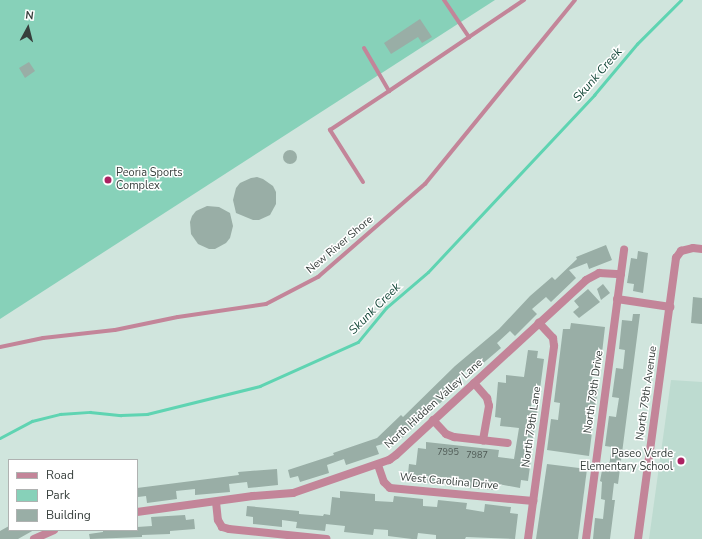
<!DOCTYPE html>
<style>
body{margin:0}
#map{position:relative;width:702px;height:539px;overflow:hidden;background:#d0e5dd;font-family:"Nunito Sans",sans-serif}
div>[style]{position:absolute}
.built>*{inset:0;background:#bddbd0}
.green>*{inset:0;background:#87d1b9}
.stream>*{height:2.5px;margin:-1.25px;padding:0 1.25px;transform-origin:1.25px;border-radius:1.25px;background:#5fd4b2}
.building>*{inset:0;background:#99aea6}
.round{border-radius:50%}
.lane>*{height:4px;margin:-2px;padding:0 2px;transform-origin:2px;border-radius:2px;background:#c38599}
.street>*{height:8px;margin:-4px;padding:0 4px;transform-origin:4px;border-radius:4px;background:#c38599}
.dots>*{width:11px;height:11px;translate:-50% -50%;box-sizing:border-box;border:2px solid #fff;border-radius:50%}
span{translate:-50% -50%;white-space:nowrap;text-align:center;line-height:1.15;-webkit-text-stroke:3px #fff;paint-order:stroke}
.number-label{font-size:9px;color:#505b56}
.number-label span{-webkit-text-stroke-width:0}
.poi-label{font-size:11px;color:#373f3c}
.left{translate:0 -50%;text-align:left}
.right{translate:-100% -50%;text-align:right}
.street-label{font-size:11px;color:#373f3c}
.water-label{font-size:12px;color:#16493a;font-style:italic}
.legend{position:absolute;left:8px;top:459px;width:130px;height:72px;box-sizing:border-box;background:#fff;border:1px solid #afb2b1;margin:0;padding:5px 7px;list-style:none;font-size:12px;color:#373f3c}
.legend li{display:flex;align-items:center;gap:8px;height:20px}
.legend b{width:20px;border:1px solid #afb2b1}
.north{position:absolute;left:8px;top:8px;width:40px;height:40px;-webkit-text-stroke:3px #fff;paint-order:stroke;rotate:7deg;font-size:11px;font-weight:700;line-height:16px;text-align:center;color:#373f3c}
.north::after{content:'';display:block;margin:auto;width:14px;height:18px;background:#373f3c;clip-path:polygon(50% 0,100% 100%,50% 72%,0 100%)}
</style>
<div id="map">
<div class="built">
<i style="clip-path:polygon(671px 380px,702px 382px,702px 539px,649px 539px)"></i>
</div>
<div class="green">
<i style="clip-path:polygon(0 0,495px 0,0 319px)"></i>
</div>
<div class="stream">
<i style="left:0;top:438px;width:36px;rotate:-28deg"></i>
<i style="left:32px;top:421px;width:29px;rotate:-14deg"></i>
<i style="left:60px;top:414px;width:30px;rotate:-4deg"></i>
<i style="left:90px;top:412px;width:31px;rotate:6deg"></i>
<i style="left:121px;top:415px;width:26px;rotate:-2deg"></i>
<i style="left:147px;top:414px;width:116px;rotate:-13.9deg"></i>
<i style="left:260px;top:386px;width:107px;rotate:-24.2deg"></i>
<i style="left:358px;top:342px;width:44px;rotate:-50.5deg"></i>
<i style="left:386px;top:308px;width:55px;rotate:-40.6deg"></i>
<i style="left:428px;top:272px;width:243px;rotate:-46.8deg"></i>
<i style="left:594px;top:95px;width:67px;rotate:-49.9deg"></i>
<i style="left:637px;top:44px;width:62px;rotate:-45deg"></i>
</div>
<div class="building">
<i style="clip-path:polygon(420px 19px,432px 37px,422px 43px,418px 37px,391px 54px,384px 43px)"></i>
<i style="clip-path:polygon(29px 62px,35px 71px,25px 78px,19px 68px)"></i>
<i class="round" style="left:283px;top:150px;width:14px;height:14px"></i>
<i style="clip-path:polygon(257px 177px,263px 179px,273px 186px,276px 192px,276px 204px,270px 215px,259px 220px,253px 220px,236px 213px,233px 200px,236px 188px,240px 183px,251px 178px)"></i>
<i style="clip-path:polygon(207px 206px,219px 207px,230px 213px,233px 226px,230px 238px,226px 243px,215px 249px,209px 249px,198px 244px,191px 234px,190px 222px,192px 216px,196px 211px)"></i>
<i style="clip-path:polygon(606px 245px,612px 260px,589px 269px,587px 263px,569px 270px,576px 278px,551px 302px,546px 297px,532px 309px,537px 314px,515px 336px,510px 331px,497px 343px,501px 348px,474px 371px,470px 366px,457px 378px,462px 384px,439px 404px,434px 399px,421px 411px,425px 416px,400px 440px,395px 435px,386px 443px,376px 446px,379px 454px,346px 465px,344px 459px,327px 465px,329px 473px,300px 482px,298px 476px,290px 478px,288px 470px,334px 455px,333px 453px,377px 438px,401px 415px,403px 417px,455px 366px,499px 329px,530px 296px,552px 277px,555px 280px,577px 259px,576px 257px)"></i>
<i style="clip-path:polygon(638px 251px,648px 253px,643px 293px,633px 291px,634px 284px,627px 283px,631px 258px,637px 259px)"></i>
<i style="clip-path:polygon(603px 284px,610px 293px,601px 300px,597px 289px)"></i>
<i style="clip-path:polygon(588px 289px,600px 302px,579px 318px,573px 312px,579px 307px,574px 301px)"></i>
<i style="clip-path:polygon(693px 297px,702px 298px,702px 324px,691px 323px)"></i>
<i style="clip-path:polygon(633px 314px,640px 314px,618px 484px,614px 483px,612px 500px,615px 500px,610px 539px,593px 539px,595px 518px,603px 519px,605px 500px,601px 499px,602px 482px,600px 481px,603px 465px,609px 466px,612px 447px,605px 446px,609px 416px,616px 417px,619px 398px,612px 397px,616px 368px,623px 369px,625px 350px,619px 349px,622px 320px,632px 321px)"></i>
<i style="clip-path:polygon(571px 323px,605px 327px,601px 362px,594px 361px,592px 379px,599px 380px,595px 409px,589px 409px,587px 423px,593px 424px,589px 456px,547px 450px,551px 419px,558px 420px,560px 403px,554px 402px,563px 329px,570px 329px)"></i>
<i style="clip-path:polygon(528px 350px,538px 351px,537px 358px,544px 359px,540px 389px,533px 389px,531px 407px,538px 408px,533px 438px,527px 437px,525px 451px,532px 452px,528px 481px,521px 480px,520px 488px,493px 483px,493px 490px,468px 488px,469px 481px,450px 479px,450px 485px,415px 482px,416px 475px,408px 474px,409px 464px,416px 465px,418px 448px,426px 449px,426px 442px,499px 450px,498px 457px,514px 459px,519px 428px,500px 426px,501px 418px,495px 417px,498px 382px,506px 383px,506px 375px,524px 377px)"></i>
<i style="clip-path:polygon(547px 464px,587px 469px,578px 539px,536px 539px)"></i>
<i style="clip-path:polygon(277px 469px,278px 485px,248px 488px,247px 482px,229px 484px,230px 492px,195px 495px,195px 489px,176px 491px,177px 499px,147px 503px,146px 496px,138px 497px,137px 488px,239px 475px,238px 472px)"></i>
<i style="clip-path:polygon(340px 491px,375px 494px,375px 501px,393px 502px,394px 496px,423px 499px,423px 506px,437px 507px,438px 500px,467px 503px,466px 509px,484px 512px,485px 504px,511px 507px,510px 513px,518px 514px,515px 539px,466px 537px,465px 539px,436px 539px,436px 535px,418px 533px,417px 539px,412px 539px,388px 536px,388px 530px,374px 529px,373px 535px,344px 532px,345px 526px,326px 524px,325px 531px,296px 528px,297px 522px,282px 520px,282px 527px,253px 524px,253px 517px,246px 516px,247px 506px,299px 511px,299px 514px,323px 516px,324px 514px,330px 515px,332px 497px,340px 498px)"></i>
<i style="clip-path:polygon(185px 515px,186px 520px,194px 519px,195px 529px,170px 531px,170px 534px,142px 535px,142px 537px,90px 539px,89px 534px,103px 532px,103px 530px,137px 530px,137px 527px,152px 526px,151px 517px)"></i>
<i style="clip-path:polygon(9px 526px,9px 530px,34px 530px,18px 539px,0 539px,0 531px)"></i>
</div>
<div class="lane">
<i style="left:444px;top:0;width:45px;rotate:56deg"></i>
<i style="left:364px;top:48px;width:50px;rotate:59.8deg"></i>
<i style="left:389px;top:91px;width:163px;rotate:-34deg"></i>
<i style="left:363px;top:182px;width:62px;rotate:-122.4deg"></i>
<i style="left:330px;top:130px;width:71px;rotate:-33.5deg"></i>
<i style="left:0;top:347px;width:44px;rotate:-11.8deg"></i>
<i style="left:43px;top:338px;width:72px;rotate:-6.3deg"></i>
<i style="left:115px;top:330px;width:64px;rotate:-11.7deg"></i>
<i style="left:178px;top:317px;width:89px;rotate:-8.4deg"></i>
<i style="left:266px;top:304px;width:59px;rotate:-27.4deg"></i>
<i style="left:318px;top:277px;width:142px;rotate:-41deg"></i>
<i style="left:425px;top:184px;width:237px;rotate:-50.8deg"></i>
</div>
<div class="street">
<i style="left:617px;top:299px;width:54px;rotate:8.6deg"></i>
<i style="left:474px;top:383px;width:20px;rotate:49deg"></i>
<i style="left:487px;top:398px;width:8px;rotate:76deg"></i>
<i style="left:489px;top:406px;width:35px;rotate:100deg"></i>
<i style="left:433px;top:420px;width:19px;rotate:47deg"></i>
<i style="left:446px;top:434px;width:9px;rotate:21deg"></i>
<i style="left:454px;top:437px;width:54px;rotate:6.3deg"></i>
<i style="left:378px;top:465px;width:18px;rotate:71deg"></i>
<i style="left:384px;top:482px;width:8px;rotate:45deg"></i>
<i style="left:390px;top:488px;width:144px;rotate:5.2deg"></i>
<i style="left:216px;top:502px;width:18px;rotate:84deg"></i>
<i style="left:218px;top:520px;width:8px;rotate:60deg"></i>
<i style="left:222px;top:527px;width:7px;rotate:16deg"></i>
<i style="left:229px;top:529px;width:98px;rotate:5.9deg"></i>
<i style="left:137px;top:512px;width:117px;rotate:-7.9deg"></i>
<i style="left:253px;top:496px;width:40px;rotate:-4.3deg"></i>
<i style="left:293px;top:493px;width:102px;rotate:-19deg"></i>
<i style="left:389px;top:460px;width:9px;rotate:-36deg"></i>
<i style="left:396px;top:455px;width:258px;rotate:-42.6deg"></i>
<i style="left:586px;top:280px;width:15px;rotate:-28deg"></i>
<i style="left:599px;top:273px;width:22px;rotate:3deg"></i>
<i style="left:34px;top:539px;width:22px;rotate:-24deg"></i>
<i style="left:528px;top:539px;width:195px;rotate:-82.3deg"></i>
<i style="left:554px;top:346px;width:8px;rotate:-97deg"></i>
<i style="left:553px;top:338px;width:21px;rotate:-133deg"></i>
<i style="left:586px;top:539px;width:292px;rotate:-82.5deg"></i>
<i style="left:638px;top:539px;width:284px;rotate:-82.3deg"></i>
<i style="left:676px;top:258px;width:9px;rotate:-54deg"></i>
<i style="left:681px;top:251px;width:12px;rotate:-14deg"></i>
<i style="left:693px;top:248px;width:9px;rotate:6deg"></i>
</div>
<div class="dots">
<i style="left:108px;top:180px;background:#ac2162"></i>
<i style="left:681px;top:461px;background:#ac2162"></i>
</div>
<div class="number-label">
<span style="left:448px;top:452px">7995</span>
<span style="left:477px;top:455px">7987</span>
</div>
<div class="poi-label">
<span class="left" style="left:116px;top:180px">Peoria Sports<br>Complex</span>
<span class="right" style="left:673px;top:461px">Paseo Verde<br>Elementary School</span>
</div>
<div class="street-label">
<span style="left:340px;top:245px;rotate:-40deg">New River Shore</span>
<span style="left:594px;top:392px;rotate:-82deg">North 79th Drive</span>
<span style="left:647px;top:393px;rotate:-82deg">North 79th Avenue</span>
<span style="left:434px;top:404px;rotate:-42deg">North Hidden Valley Lane</span>
<span style="left:532px;top:427px;rotate:-82deg">North 79th Lane</span>
<span style="left:449px;top:482px;rotate:5deg">West Carolina Drive</span>
</div>
<div class="water-label">
<span style="left:598px;top:75px;rotate:-49deg">Skunk Creek</span>
<span style="left:375px;top:309px;rotate:-45deg">Skunk Creek</span>
</div>
<ul class="legend">
<li><b style="height:5px;background:#c38599"></b>Road</li>
<li><b style="height:11px;background:#87d1b9"></b>Park</li>
<li><b style="height:11px;background:#99aea6"></b>Building</li>
</ul>
<div class="north">N</div>
</div>
